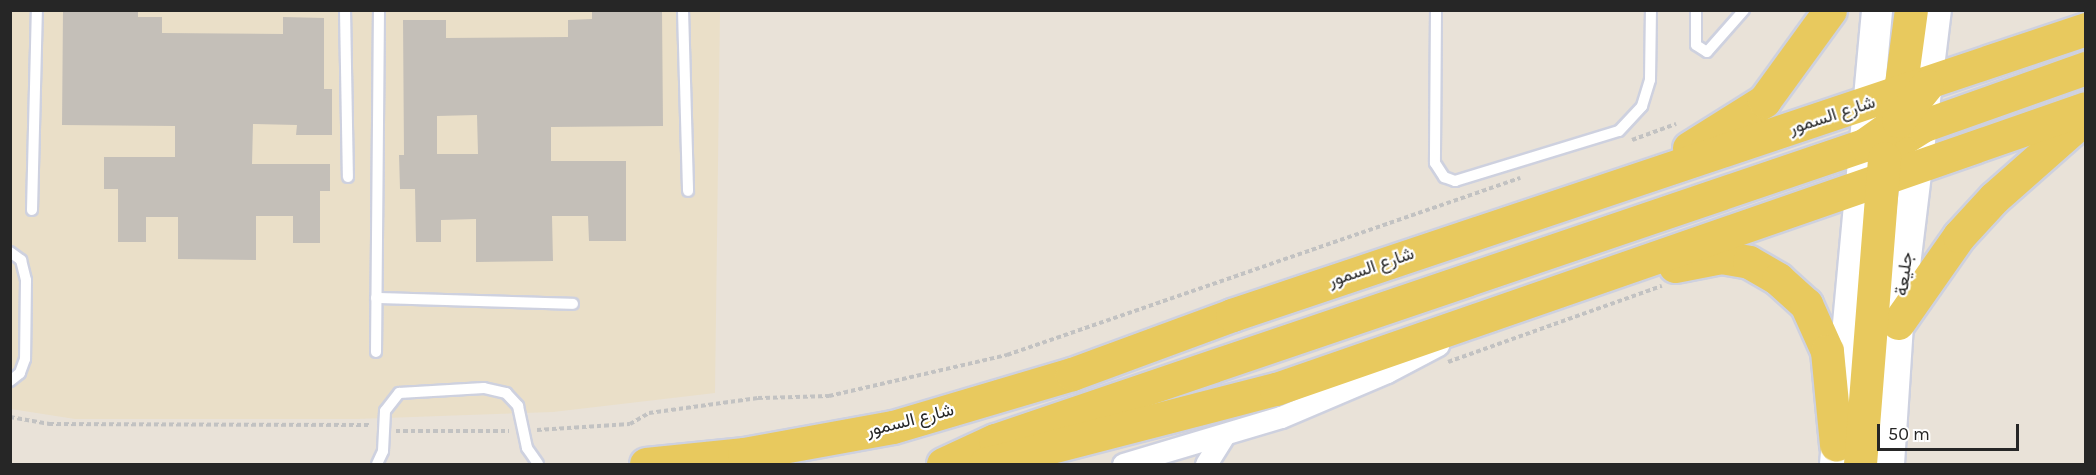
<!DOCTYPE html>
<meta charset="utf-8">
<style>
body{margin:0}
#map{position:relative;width:2096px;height:475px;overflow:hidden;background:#e9e2d8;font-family:Karla,Vazirmatn,sans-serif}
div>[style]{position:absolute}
.education>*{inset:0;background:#eadfc8}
.building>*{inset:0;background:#c4bfb8}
.path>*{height:4px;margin-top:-2px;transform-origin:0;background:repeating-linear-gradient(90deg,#c2c2c2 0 4.5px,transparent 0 7.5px)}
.roads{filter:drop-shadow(2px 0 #ced1df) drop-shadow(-2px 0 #ced1df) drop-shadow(0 2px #ced1df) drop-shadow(0 -2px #ced1df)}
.service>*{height:10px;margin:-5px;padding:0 5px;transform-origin:5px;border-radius:5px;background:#fff}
.minor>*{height:21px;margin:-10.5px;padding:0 10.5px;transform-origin:10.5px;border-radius:10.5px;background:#fff}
.secondary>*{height:30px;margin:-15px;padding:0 15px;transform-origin:15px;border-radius:15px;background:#fff}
.primary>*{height:33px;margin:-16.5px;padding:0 16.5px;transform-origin:16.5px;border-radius:16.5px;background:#e8c95e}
span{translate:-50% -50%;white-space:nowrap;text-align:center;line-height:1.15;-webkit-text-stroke:4.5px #fff;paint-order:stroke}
.street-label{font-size:18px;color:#262626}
.frame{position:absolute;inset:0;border:12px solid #262626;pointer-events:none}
.scale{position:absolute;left:1877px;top:424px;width:142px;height:27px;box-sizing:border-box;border:3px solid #262626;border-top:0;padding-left:8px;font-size:18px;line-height:21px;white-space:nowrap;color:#262626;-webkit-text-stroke:4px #fff;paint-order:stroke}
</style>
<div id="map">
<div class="education">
<i style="clip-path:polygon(11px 11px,720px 11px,715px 393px,553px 412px,357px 419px,75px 419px,11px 409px)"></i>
</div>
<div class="building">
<i style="clip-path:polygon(63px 10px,138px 10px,138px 17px,162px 17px,162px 33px,283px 34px,283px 17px,324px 18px,324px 89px,332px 89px,332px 135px,296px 135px,297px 125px,253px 124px,252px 164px,330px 164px,330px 191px,320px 191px,320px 243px,293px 243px,293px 216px,256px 216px,256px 260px,178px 259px,178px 217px,146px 217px,146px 242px,118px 242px,118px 189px,104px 189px,104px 157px,175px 157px,175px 126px,62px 125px)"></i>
<i style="clip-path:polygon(evenodd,592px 10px,662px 10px,663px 126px,551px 127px,551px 161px,626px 161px,626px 241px,589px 241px,588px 216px,552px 216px,553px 261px,476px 262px,476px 219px,441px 220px,441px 242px,416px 242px,415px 189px,400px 189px,399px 155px,404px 155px,403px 20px,446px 20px,446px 38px,568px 37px,568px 20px,592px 19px,592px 10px,477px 115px,478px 154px,437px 154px,437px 116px,477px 115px)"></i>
</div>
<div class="path">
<i style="left:1632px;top:140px;width:47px;rotate:-20deg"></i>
<i style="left:1448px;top:362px;width:227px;rotate:-19.6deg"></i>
<i style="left:10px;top:417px;width:40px;rotate:10deg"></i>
<i style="left:49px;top:424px;width:322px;rotate:0.2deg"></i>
<i style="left:537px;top:430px;width:93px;rotate:-3.7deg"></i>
<i style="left:630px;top:424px;width:22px;rotate:-30deg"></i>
<i style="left:649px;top:413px;width:110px;rotate:-7.8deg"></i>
<i style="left:758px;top:398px;width:71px;rotate:-1.6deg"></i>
<i style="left:829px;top:396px;width:183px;rotate:-13deg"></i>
<i style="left:1007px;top:355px;width:543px;rotate:-19.04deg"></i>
<i style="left:396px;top:431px;width:113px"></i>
</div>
<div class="roads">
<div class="service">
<i style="left:345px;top:10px;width:167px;rotate:89deg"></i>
<i style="left:683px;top:10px;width:181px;rotate:88.4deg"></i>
<i style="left:1436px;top:10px;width:153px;rotate:90.4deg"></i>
<i style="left:1435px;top:163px;width:17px;rotate:57deg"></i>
<i style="left:1444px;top:177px;width:12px;rotate:20deg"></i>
<i style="left:1455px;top:181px;width:171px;rotate:-17deg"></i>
<i style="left:1619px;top:131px;width:34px;rotate:-47deg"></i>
<i style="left:1642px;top:106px;width:27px;rotate:-73deg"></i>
<i style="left:1650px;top:80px;width:70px;rotate:-89.2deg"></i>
<i style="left:1696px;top:10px;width:35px;rotate:90deg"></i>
<i style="left:1696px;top:45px;width:13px;rotate:32deg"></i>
<i style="left:1707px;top:52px;width:56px;rotate:-48.6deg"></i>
<i style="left:32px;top:210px;width:200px;rotate:-88.6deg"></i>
<i style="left:10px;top:252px;width:14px;rotate:36deg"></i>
<i style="left:21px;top:260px;width:21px;rotate:76deg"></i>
<i style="left:26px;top:280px;width:79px;rotate:90.7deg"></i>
<i style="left:25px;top:359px;width:15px;rotate:110deg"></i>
<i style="left:20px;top:373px;width:13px;rotate:141deg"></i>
<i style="left:376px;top:298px;width:197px;rotate:1.7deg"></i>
<i style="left:376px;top:352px;width:342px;rotate:-89.5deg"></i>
<i style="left:377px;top:464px;width:14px;rotate:-65deg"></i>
<i style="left:383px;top:451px;width:40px;rotate:-87.1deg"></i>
<i style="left:385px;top:411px;width:23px;rotate:-52deg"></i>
<i style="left:399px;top:393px;width:85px;rotate:-3.4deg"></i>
<i style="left:484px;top:388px;width:23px;rotate:13deg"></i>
<i style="left:506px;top:393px;width:18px;rotate:47deg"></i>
<i style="left:518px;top:406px;width:43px;rotate:77.9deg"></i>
<i style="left:527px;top:448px;width:19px;rotate:55deg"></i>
</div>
<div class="minor">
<i style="left:1123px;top:464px;width:165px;rotate:-16.6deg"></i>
<i style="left:1281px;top:417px;width:115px;rotate:-23deg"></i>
<i style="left:1387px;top:372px;width:58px;rotate:-27.9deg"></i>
<i style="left:1206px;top:464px;width:34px;rotate:-58deg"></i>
</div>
<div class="secondary">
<i style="left:1835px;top:464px;width:456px;rotate:-84.7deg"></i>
<i style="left:1889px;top:464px;width:141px;rotate:-86.3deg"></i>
<i style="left:1898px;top:323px;width:315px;rotate:-83.1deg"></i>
</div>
<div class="primary">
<i style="left:1897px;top:113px;width:104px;rotate:-82.3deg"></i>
<i style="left:1889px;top:147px;width:39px;rotate:-32deg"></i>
<i style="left:1922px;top:126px;width:174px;rotate:-19.5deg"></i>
<i style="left:1689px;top:148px;width:89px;rotate:-32.1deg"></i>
<i style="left:1764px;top:101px;width:112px;rotate:-54deg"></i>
<i style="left:1675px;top:266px;width:47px;rotate:-11.1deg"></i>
<i style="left:1721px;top:257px;width:28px;rotate:10deg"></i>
<i style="left:1749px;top:262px;width:34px;rotate:30deg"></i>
<i style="left:1778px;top:279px;width:38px;rotate:42deg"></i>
<i style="left:1806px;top:304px;width:51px;rotate:65.9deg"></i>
<i style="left:1827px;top:351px;width:94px;rotate:84.5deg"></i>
<i style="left:1898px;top:323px;width:106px;rotate:-55deg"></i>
<i style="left:1959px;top:236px;width:52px;rotate:-47.4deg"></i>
<i style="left:1994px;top:198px;width:123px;rotate:-41.4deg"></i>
<i style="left:646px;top:464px;width:99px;rotate:-5.8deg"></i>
<i style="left:744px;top:454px;width:151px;rotate:-10.3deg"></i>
<i style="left:893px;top:427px;width:187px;rotate:-16.5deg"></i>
<i style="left:1072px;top:374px;width:171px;rotate:-20.2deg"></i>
<i style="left:1232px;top:315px;width:901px;rotate:-18.52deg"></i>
<i style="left:943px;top:464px;width:57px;rotate:-24.8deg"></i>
<i style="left:995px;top:440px;width:918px;rotate:-18.75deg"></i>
<i style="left:1864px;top:145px;width:42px;rotate:-35.2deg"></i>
<i style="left:1898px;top:121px;width:46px;rotate:-51.1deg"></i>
<i style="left:985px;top:464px;width:301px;rotate:-14.5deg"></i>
<i style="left:1276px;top:389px;width:857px;rotate:-19.13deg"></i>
<i style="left:1860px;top:464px;width:307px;rotate:-85.5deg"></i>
</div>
</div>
<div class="street-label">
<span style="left:1832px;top:115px;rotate:-18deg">شارع السمور</span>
<span style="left:1371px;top:267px;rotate:-19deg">شارع السمور</span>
<span style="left:1904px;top:274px;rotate:-83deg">جليعة</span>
<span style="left:910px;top:420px;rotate:-14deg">شارع السمور</span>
</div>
<div class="frame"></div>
<div class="scale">50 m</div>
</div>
